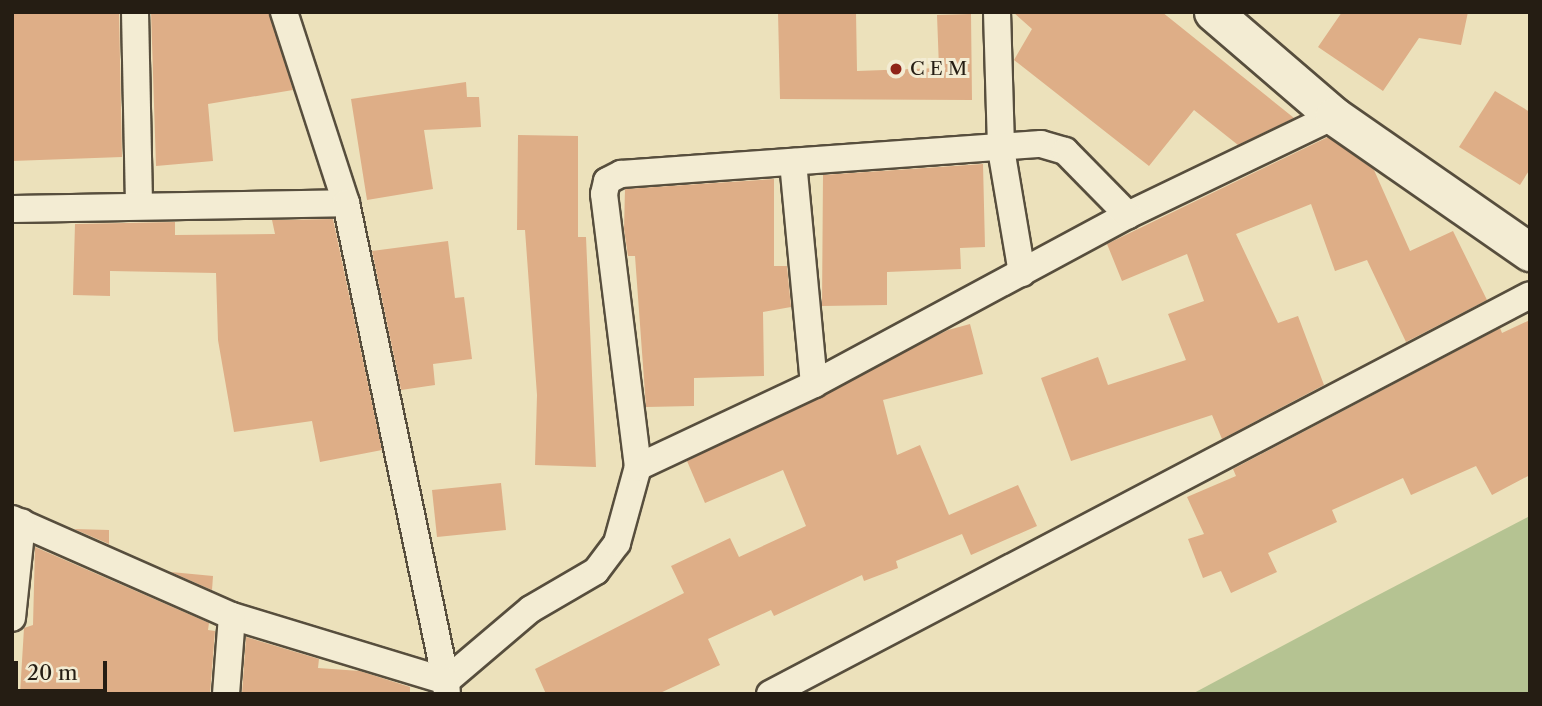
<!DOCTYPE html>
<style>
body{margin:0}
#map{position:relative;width:1542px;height:706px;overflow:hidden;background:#ece1bb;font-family:"Libre Caslon Text",serif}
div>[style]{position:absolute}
.green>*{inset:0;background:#b5c392}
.building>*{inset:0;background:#deae87}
.roads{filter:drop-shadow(2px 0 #574e3d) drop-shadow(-2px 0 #574e3d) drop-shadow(0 2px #574e3d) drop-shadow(0 -2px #574e3d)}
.minor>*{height:26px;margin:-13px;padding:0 13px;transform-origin:13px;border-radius:13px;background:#f3ecd3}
.secondary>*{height:37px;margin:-18.5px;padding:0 18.5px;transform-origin:18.5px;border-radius:18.5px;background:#f3ecd3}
.dots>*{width:19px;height:19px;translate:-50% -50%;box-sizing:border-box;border:4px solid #f3ecd3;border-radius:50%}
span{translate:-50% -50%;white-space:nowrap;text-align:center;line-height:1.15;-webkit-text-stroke:6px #f3ecd3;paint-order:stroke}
.poi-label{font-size:19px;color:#251d13}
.left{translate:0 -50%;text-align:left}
.frame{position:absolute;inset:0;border:14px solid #251d13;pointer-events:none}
.scale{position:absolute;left:14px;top:661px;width:93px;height:32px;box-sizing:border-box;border:4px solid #251d13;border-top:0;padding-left:9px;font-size:21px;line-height:24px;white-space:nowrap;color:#251d13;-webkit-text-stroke:5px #f3ecd3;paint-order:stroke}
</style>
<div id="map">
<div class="green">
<i style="clip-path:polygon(1530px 516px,1530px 694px,1192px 694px,1359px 605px)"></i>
</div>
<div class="building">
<i style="clip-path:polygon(12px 12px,119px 12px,122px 157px,12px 161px)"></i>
<i style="clip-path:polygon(151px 12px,269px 12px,293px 90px,208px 104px,213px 161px,156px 166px)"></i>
<i style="clip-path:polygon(778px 12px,856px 12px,857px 71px,939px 68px,937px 15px,971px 14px,972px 100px,780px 99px)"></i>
<i style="clip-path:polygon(1013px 12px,1162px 12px,1294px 118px,1238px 145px,1194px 110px,1149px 166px,1014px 60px,1032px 29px)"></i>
<i style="clip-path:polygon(1342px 12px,1468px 12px,1461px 45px,1419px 38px,1383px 91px,1318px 47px)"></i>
<i style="clip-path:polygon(466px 82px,467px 97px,479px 97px,481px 127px,424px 130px,433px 189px,367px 200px,351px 99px)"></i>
<i style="clip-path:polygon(1495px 91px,1530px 112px,1530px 169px,1520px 185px,1459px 147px)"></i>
<i style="clip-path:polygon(518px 135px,578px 136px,578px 237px,586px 237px,596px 467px,535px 465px,537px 395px,525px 230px,517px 230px)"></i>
<i style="clip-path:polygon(1328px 137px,1374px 170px,1410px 251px,1453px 231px,1487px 300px,1406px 342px,1367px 260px,1335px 271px,1311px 204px,1236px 234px,1278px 323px,1298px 316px,1324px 385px,1222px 439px,1212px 415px,1071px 461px,1041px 378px,1098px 357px,1108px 385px,1186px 360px,1168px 314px,1204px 301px,1187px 254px,1122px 281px,1107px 244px)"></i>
<i style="clip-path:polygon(983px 164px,985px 247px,960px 248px,961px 269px,887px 272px,887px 305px,822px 306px,823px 175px)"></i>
<i style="clip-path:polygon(774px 179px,774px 266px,787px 266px,791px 307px,763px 312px,764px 376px,694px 378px,694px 406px,646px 407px,635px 256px,628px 256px,624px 229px,625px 189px)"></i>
<i style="clip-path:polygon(333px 219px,382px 450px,320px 462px,312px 421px,234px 432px,218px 340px,216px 273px,110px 271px,110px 296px,73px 295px,75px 224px,175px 222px,175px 235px,275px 234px,272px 220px)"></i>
<i style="clip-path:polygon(448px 241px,455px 298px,464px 297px,472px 359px,433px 364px,435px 385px,401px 390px,372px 251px)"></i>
<i style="clip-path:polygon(1530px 320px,1530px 475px,1492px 495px,1476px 466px,1411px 495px,1403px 478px,1332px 510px,1337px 522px,1268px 553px,1277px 572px,1231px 593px,1221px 571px,1203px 578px,1188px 539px,1204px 534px,1187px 497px,1236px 476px,1233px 469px,1500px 328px,1502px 333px)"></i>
<i style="clip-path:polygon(970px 324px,983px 374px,883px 400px,897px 455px,920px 445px,949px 515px,1018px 485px,1037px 526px,971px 555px,962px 534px,896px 561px,898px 568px,864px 581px,862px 575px,774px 616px,771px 610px,708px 639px,720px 665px,658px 694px,546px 694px,535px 669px,684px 593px,671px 566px,730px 538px,739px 557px,806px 526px,783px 470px,705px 503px,687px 461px,948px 330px)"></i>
<i style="clip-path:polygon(501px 483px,506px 530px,437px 537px,432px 490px)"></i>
<i style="clip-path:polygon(74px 529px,109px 530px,109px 544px)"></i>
<i style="clip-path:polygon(35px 547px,209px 623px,208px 630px,215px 631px,210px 694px,20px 694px,24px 628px,33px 625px)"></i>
<i style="clip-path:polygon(171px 572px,213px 576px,212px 590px)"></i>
<i style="clip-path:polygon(246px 637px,319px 659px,318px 668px,360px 671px,410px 687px,410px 694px,242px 694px)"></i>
</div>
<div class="roads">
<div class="minor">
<i style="left:135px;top:12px;width:191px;rotate:88.8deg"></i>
<i style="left:284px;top:12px;width:201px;rotate:72deg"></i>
<i style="left:997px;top:12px;width:137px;rotate:88.3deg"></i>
<i style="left:1001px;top:149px;width:126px;rotate:80.4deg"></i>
<i style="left:793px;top:162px;width:223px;rotate:84.6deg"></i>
<i style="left:12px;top:209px;width:334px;rotate:-1deg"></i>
<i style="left:346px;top:203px;width:488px;rotate:78.2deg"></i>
<i style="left:446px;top:681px;width:111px;rotate:-40.3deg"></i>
<i style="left:531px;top:609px;width:75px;rotate:-30.3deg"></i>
<i style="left:596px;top:571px;width:35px;rotate:-53deg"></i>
<i style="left:617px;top:543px;width:79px;rotate:-74.6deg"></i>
<i style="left:638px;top:467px;width:195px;rotate:-25.2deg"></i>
<i style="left:814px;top:384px;width:357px;rotate:-28.3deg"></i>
<i style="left:1128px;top:215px;width:229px;rotate:-25.7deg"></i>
<i style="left:638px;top:467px;width:275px;rotate:-97.1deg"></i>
<i style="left:604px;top:194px;width:13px;rotate:-77deg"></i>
<i style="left:607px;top:181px;width:16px;rotate:-27deg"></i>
<i style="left:621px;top:174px;width:421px;rotate:-4.1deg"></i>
<i style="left:1041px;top:144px;width:25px;rotate:16deg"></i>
<i style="left:1065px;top:151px;width:90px;rotate:45.5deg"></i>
<i style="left:12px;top:519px;width:240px;rotate:23.8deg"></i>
<i style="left:232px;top:616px;width:224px;rotate:16.9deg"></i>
<i style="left:446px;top:681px;width:13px;rotate:86deg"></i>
<i style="left:12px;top:618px;width:96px;rotate:-84deg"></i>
<i style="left:226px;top:694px;width:78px;rotate:-85.6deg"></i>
<i style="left:770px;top:694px;width:858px;rotate:-27.7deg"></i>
</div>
<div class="secondary">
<i style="left:1213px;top:12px;width:160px;rotate:40.7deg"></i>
<i style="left:1334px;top:116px;width:239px;rotate:34.8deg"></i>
</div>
</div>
<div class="dots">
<i style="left:896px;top:69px;background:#8f2418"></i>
</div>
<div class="poi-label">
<span class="left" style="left:910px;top:69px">C E M</span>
</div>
<div class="frame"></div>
<div class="scale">20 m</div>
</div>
